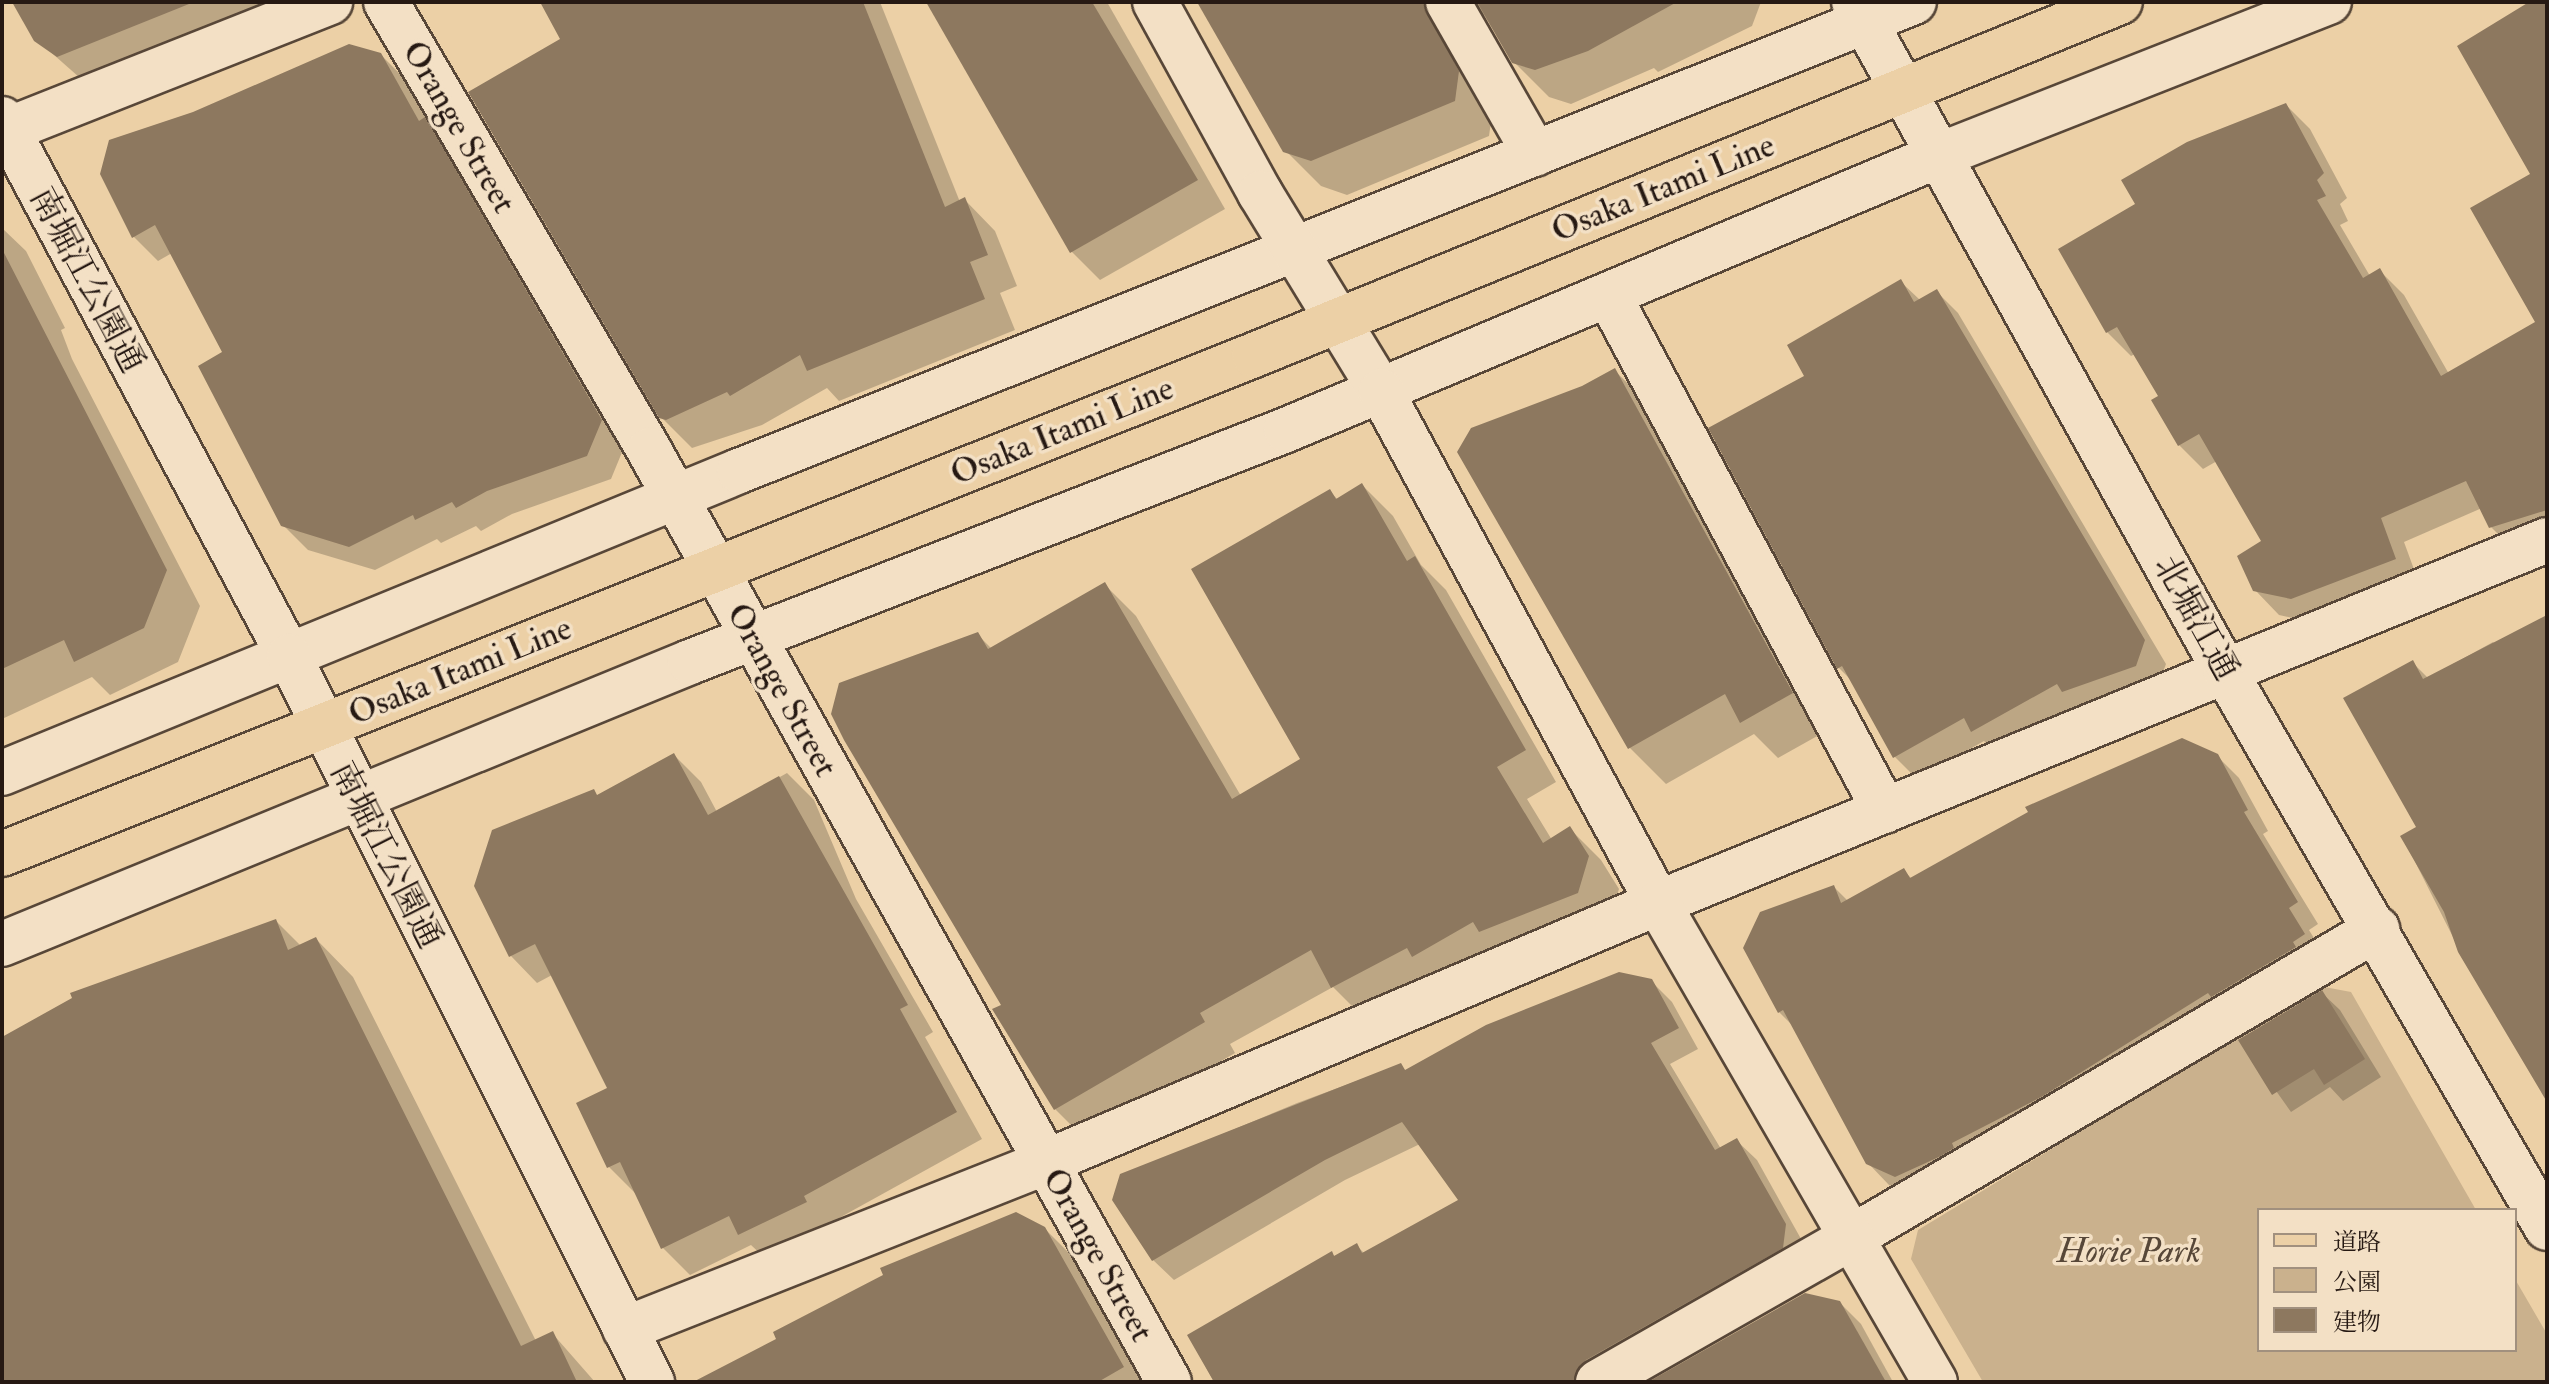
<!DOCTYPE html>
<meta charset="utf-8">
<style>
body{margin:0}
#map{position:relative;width:2549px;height:1384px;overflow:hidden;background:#ecd0a6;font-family:"IM FELL Double Pica","Noto Serif JP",serif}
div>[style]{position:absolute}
.green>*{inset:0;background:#cab18d}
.shadow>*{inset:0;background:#0003}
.building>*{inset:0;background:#8d785f}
.roads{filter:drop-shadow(2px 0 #584738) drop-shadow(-2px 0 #584738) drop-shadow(0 2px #584738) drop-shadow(0 -2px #584738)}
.minor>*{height:44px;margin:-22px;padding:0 22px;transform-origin:22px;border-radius:22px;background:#f3e0c5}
.tertiary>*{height:44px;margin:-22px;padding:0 22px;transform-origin:22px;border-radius:22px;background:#f3e0c5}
.primary>*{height:44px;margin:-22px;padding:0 22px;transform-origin:22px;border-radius:22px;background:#ecd0a6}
span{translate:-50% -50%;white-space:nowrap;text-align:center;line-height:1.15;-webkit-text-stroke:7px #f3e0c5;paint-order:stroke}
.street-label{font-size:34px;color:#261913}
.park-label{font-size:34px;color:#574738;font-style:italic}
.frame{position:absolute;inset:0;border:4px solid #261913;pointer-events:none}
.legend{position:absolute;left:2257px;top:1208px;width:260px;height:144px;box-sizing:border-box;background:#f3e0c5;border:2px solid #a1907e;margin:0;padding:10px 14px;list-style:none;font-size:24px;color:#261913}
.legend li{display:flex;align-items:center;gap:16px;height:40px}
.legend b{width:40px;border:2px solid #a1907e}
</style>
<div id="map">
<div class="green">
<i style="clip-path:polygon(2319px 986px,2351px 992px,2476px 1210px,2259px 1210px,2259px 1350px,2515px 1350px,2515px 1279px,2547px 1334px,2547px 1382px,1983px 1382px,1911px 1259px,1918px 1230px)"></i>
</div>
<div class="shadow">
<i style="clip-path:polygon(15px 2px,269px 2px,80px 78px,36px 39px)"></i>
<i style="clip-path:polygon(542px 2px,880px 2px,960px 202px,965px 200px,995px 231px,1017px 286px,1000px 293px,1015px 330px,839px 401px,827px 388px,762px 425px,692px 448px,661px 417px,562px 40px)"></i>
<i style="clip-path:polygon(928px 2px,1107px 2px,1225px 209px,1100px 280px,1072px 252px)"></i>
<i style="clip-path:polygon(1199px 2px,1761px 2px,1752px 26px,1658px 72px,1654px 68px,1571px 104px,1549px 97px,1513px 61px,1484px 15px,1471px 14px,1493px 108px,1489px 136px,1347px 195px,1321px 186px,1285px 150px)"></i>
<i style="clip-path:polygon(2547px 11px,2547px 540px,2515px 551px,2491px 527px,2482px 508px,2404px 542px,2419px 583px,2316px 623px,2279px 615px,2255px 590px,2263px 541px,2217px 461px,2203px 469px,2179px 445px,2161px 397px,2135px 354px,2131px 356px,2107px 332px,2138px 205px,2286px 105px,2310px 129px,2347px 198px,2340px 204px,2348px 221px,2340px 225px,2370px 276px,2380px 271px,2404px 295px,2449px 374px,2538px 323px,2532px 175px)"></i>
<i style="clip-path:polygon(380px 54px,405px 79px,431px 127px,449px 144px,625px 445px,611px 479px,512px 514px,481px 531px,476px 526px,441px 543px,437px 539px,375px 570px,308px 550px,283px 525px,225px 353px,172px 253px,158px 261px,134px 237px,102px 174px)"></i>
<i style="clip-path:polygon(2px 228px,26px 251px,65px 328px,61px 330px,72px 359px,200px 606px,178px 662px,110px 695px,92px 677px,2px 719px)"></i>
<i style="clip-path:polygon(1901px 282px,1920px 300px,1936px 291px,1958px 313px,2166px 664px,2157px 688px,2086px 713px,2078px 706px,1995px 753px,1984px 741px,1917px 779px,1895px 757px,1852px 681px,1839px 668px,1807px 376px)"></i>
<i style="clip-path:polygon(1614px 370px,1651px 406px,1828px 730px,1778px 758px,1754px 734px,1666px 784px,1630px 748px,1583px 388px)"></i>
<i style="clip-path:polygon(1362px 485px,1393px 516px,1421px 565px,1446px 590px,1556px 782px,1527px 799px,1552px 840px,1570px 829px,1601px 860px,1619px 889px,1608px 924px,1364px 1018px,1333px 987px,1230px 1044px,1235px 1053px,1086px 1140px,1055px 1109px,1003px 1006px,977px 634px,992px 649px,1105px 585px,1136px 616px,1241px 796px,1303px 760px,1330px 491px,1338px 500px)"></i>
<i style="clip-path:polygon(2547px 625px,2547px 1094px,2460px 951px,2402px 836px,2419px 827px,2412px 662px,2428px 678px,2493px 642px,2497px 646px)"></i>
<i style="clip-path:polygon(674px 755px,701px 782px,717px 812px,787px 773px,814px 800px,856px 899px,933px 1032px,925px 1037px,982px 1139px,830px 1223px,832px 1229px,767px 1260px,751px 1245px,690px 1275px,663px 1248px,636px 1194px,609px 1167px,578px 1104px,610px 1089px,552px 975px,537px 983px,511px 956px,598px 796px)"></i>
<i style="clip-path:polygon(2217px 756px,2239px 778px,2268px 831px,2263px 834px,2318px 924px,2309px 930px,2325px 956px,1918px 1197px,1889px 1185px,1867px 1162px,1794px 1027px,1779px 1012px,1834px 887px,1848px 901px,1904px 871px,1912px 879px)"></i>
<i style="clip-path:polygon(276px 921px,301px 946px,316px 939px,353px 977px,536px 1341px,552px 1333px,595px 1382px,2px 1382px,2px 1039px)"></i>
<i style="clip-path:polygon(1651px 981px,1672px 1002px,1698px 1049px,1670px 1064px,1721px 1149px,1736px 1140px,1757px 1160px,1805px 1246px,1608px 1382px,1214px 1382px,1189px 1336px,1332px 1254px,1336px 1257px,1356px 1245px,1365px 1254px,1461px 1201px,1420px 1144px,1345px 1180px,1174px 1280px,1153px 1260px,1122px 1176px,1297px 1103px,1400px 1065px,1407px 1072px)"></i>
<i style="clip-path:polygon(2322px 993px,2340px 1010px,2381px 1077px,2343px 1101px,2330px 1087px,2291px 1112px,2240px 1040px)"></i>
<i style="clip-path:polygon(1045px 1229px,1070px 1254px,1142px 1382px,746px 1382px)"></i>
<i style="clip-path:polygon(1839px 1302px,1861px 1324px,1893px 1382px,1652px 1382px)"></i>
</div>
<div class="building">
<i style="clip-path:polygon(12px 2px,189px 2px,189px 4px,57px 57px,34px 41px)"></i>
<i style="clip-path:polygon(540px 2px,863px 2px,945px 207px,965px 197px,988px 255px,970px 262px,985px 299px,807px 371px,800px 355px,730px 396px,727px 392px,666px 420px,659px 418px,468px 92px,560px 39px)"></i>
<i style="clip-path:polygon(926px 2px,1092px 2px,1198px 180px,1070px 253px)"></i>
<i style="clip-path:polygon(1197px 2px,1423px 2px,1459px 71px,1455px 101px,1311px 161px,1283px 152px)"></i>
<i style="clip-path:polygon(1477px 2px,1677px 2px,1588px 51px,1535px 70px,1512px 63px)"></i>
<i style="clip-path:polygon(2529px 2px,2547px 2px,2547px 510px,2489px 528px,2466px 481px,2381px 518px,2396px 559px,2291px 599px,2253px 591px,2237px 556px,2261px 541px,2199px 434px,2178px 446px,2151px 400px,2158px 396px,2117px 327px,2106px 333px,2058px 249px,2135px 204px,2121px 180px,2187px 142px,2286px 103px,2324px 173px,2317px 180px,2326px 196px,2317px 200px,2363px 278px,2380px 268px,2441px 376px,2535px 322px,2470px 208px,2530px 174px,2457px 46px)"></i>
<i style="clip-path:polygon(349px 44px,381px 53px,419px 121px,425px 117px,602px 420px,587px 456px,487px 491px,456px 508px,452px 502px,415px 520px,413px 515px,349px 547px,281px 526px,198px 366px,222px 352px,155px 225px,132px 238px,100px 174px,109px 140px,193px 112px)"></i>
<i style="clip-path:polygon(2px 249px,167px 570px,144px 628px,74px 662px,64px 640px,2px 669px)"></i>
<i style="clip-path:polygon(1901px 279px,1914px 302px,1937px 289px,2145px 640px,2136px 666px,2062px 692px,2057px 684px,1971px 732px,1964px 718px,1893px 758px,1842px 666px,1837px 669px,1708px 428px,1804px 376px,1787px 345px)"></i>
<i style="clip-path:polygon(1615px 368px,1793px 693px,1740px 723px,1725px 694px,1628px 749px,1457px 452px,1471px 428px,1582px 386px)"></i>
<i style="clip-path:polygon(1362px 483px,1407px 561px,1415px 556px,1526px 750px,1497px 767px,1543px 843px,1570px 826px,1589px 856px,1578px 893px,1479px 932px,1473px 922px,1412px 957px,1407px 948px,1331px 988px,1311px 950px,1200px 1013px,1205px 1022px,1054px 1110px,992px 1009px,1001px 1005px,844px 740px,831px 714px,839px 683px,978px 632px,988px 649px,1105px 582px,1232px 799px,1300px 759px,1191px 569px,1330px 489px,1336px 499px)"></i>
<i style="clip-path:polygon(2547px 615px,2547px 1102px,2458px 952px,2444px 912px,2400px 836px,2416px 827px,2343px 698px,2413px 660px,2423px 679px)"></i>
<i style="clip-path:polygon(2182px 738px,2218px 754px,2248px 810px,2244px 812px,2298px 902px,2289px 908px,2305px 934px,2293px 942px,2296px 947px,2211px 997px,2208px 993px,2043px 1096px,1952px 1143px,1954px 1148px,1941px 1156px,1895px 1177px,1866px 1164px,1783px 1010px,1778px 1013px,1743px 948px,1760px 912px,1834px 885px,1841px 903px,1904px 868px,1910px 878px,2028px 812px,2025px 807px)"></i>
<i style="clip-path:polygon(674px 753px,708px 815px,779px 776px,908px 1005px,900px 1009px,957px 1112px,804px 1196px,807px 1202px,738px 1235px,729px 1216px,661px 1249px,620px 1162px,607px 1168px,576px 1103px,607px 1088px,535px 944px,509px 957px,474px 886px,492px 830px,594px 789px,597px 795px)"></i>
<i style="clip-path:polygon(276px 919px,288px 950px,316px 937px,521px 1346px,553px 1331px,577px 1382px,2px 1382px,2px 1037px,72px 998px,70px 993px)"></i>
<i style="clip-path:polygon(1619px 972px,1652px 979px,1679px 1028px,1651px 1043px,1715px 1150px,1737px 1138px,1786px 1224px,1783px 1248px,1586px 1360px,1573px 1382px,1214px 1382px,1187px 1335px,1332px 1251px,1334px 1256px,1357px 1243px,1362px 1253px,1458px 1200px,1402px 1122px,1325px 1160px,1152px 1261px,1112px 1200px,1120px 1174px,1401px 1063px,1405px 1070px,1486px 1025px)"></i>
<i style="clip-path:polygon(2322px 990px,2365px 1059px,2324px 1085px,2314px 1069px,2272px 1095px,2238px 1040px)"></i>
<i style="clip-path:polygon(1016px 1212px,1045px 1227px,1124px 1367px,1098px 1382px,693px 1382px,776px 1339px,773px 1332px,883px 1275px,880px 1268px)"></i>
<i style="clip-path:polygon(1805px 1293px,1840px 1301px,1886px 1382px,1648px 1382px)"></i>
</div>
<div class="roads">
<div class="minor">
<i style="left:1448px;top:2px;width:175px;rotate:60.2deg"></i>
<i style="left:2px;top:132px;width:353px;rotate:-21.6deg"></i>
<i style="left:1609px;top:296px;width:584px;rotate:61.81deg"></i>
<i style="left:2px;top:773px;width:796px;rotate:-22.28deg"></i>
<i style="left:739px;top:471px;width:1265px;rotate:-21.76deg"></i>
<i style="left:2px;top:944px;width:744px;rotate:-22.29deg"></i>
<i style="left:690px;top:662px;width:640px;rotate:-21.27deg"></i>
<i style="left:1286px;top:430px;width:709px;rotate:-22.81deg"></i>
<i style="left:1940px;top:155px;width:418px;rotate:-21.5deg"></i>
<i style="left:1852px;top:1237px;width:609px;rotate:-30.4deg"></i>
<i style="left:625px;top:1329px;width:453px;rotate:-21.6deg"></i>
<i style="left:1046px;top:1162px;width:665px;rotate:-22.94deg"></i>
<i style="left:1658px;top:903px;width:960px;rotate:-22.21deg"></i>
</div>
<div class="tertiary">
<i style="left:386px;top:2px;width:519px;rotate:59.58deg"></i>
<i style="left:649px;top:450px;width:1067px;rotate:60.84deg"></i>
<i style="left:1155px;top:2px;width:218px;rotate:61.2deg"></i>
<i style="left:1260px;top:193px;width:232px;rotate:58.6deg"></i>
<i style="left:1381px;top:391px;width:582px;rotate:61.59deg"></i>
<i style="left:1658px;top:903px;width:553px;rotate:59.96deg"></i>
<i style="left:1854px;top:2px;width:767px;rotate:61deg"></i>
<i style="left:2226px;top:673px;width:641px;rotate:59.96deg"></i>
<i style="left:2px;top:119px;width:609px;rotate:61.88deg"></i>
<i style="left:289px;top:656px;width:812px;rotate:63.43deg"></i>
<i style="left:1598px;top:1382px;width:292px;rotate:-29.7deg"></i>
</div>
<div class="primary">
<i style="left:2px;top:854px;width:1348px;rotate:-21.73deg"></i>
<i style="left:1254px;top:355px;width:935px;rotate:-22.18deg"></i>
</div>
</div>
<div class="street-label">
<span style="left:459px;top:127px;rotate:60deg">Orange Street</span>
<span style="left:1663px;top:188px;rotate:-22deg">Osaka Itami Line</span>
<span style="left:87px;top:280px;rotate:62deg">南堀江公園通</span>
<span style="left:1062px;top:431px;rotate:-22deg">Osaka Itami Line</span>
<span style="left:2196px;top:618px;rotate:61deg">北堀江通</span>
<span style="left:460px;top:671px;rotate:-22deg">Osaka Itami Line</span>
<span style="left:782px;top:690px;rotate:61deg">Orange Street</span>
<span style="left:386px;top:855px;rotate:63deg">南堀江公園通</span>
<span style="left:1098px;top:1255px;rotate:61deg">Orange Street</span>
</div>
<div class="park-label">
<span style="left:2129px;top:1252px">Horie Park</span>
</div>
<div class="frame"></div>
<ul class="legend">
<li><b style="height:10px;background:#ecd0a6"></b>道路</li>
<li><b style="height:22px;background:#cab18d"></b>公園</li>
<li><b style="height:22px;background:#8d785f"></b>建物</li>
</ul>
</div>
